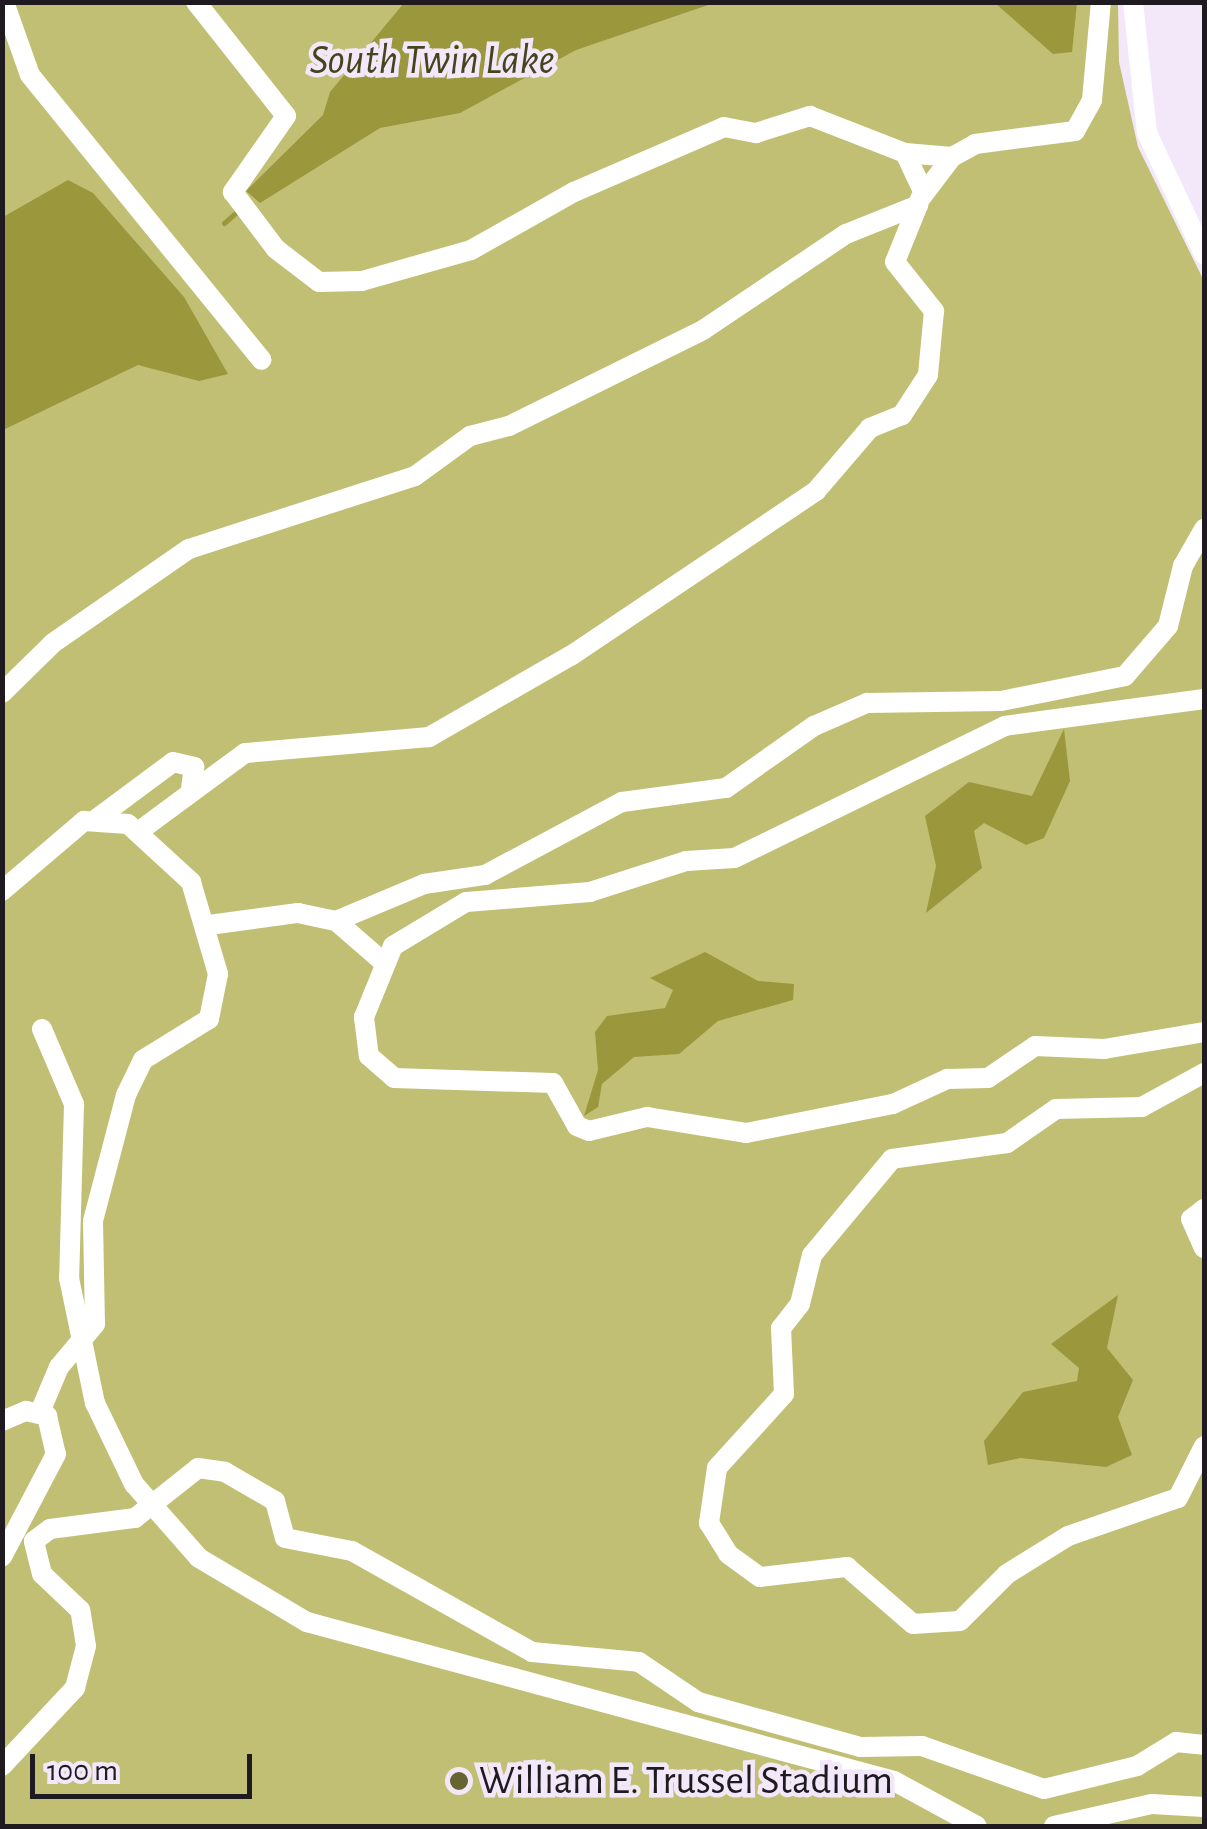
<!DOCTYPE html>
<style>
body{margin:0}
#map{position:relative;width:1207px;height:1829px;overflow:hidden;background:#f3e8fa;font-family:"Alegreya Sans",sans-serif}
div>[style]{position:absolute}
.green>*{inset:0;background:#c1bf73}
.water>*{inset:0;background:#9a973d}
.stream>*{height:5px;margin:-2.5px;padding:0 2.5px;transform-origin:2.5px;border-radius:2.5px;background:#9a973d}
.minor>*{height:20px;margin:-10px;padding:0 10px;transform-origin:10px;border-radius:10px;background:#fff}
.dots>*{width:28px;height:28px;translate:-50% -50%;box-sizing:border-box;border:5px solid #f3e8fa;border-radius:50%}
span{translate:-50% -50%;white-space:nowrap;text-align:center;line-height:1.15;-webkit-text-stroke:9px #f3e8fa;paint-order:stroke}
.poi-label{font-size:40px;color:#1e1a20}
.left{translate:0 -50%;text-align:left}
.water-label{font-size:42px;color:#45441d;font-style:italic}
.frame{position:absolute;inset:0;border:5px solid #1e1a20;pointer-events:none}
.scale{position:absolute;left:30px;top:1754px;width:222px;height:45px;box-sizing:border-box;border:5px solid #1e1a20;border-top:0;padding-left:12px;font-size:30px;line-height:35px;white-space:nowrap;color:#1e1a20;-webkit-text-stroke:8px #f3e8fa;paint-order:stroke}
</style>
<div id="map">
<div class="green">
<i style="clip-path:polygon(3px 3px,1118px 3px,1119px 62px,1138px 147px,1204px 281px,1204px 1826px,3px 1826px)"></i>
</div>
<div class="water">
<i style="clip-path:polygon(404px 3px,404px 2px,714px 3px,576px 50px,460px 113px,380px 128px,260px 203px,246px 191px,323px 115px,330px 92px)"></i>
<i style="clip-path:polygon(995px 3px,1077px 3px,1072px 52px,1053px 54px)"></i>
<i style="clip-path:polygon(68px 180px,93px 193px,184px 297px,228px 374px,199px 381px,138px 365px,3px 430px,3px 217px)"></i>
<i style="clip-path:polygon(1064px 729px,1070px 781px,1044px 838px,1026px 845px,984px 823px,974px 831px,982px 868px,926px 913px,936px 866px,925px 816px,969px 782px,1032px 796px)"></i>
<i style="clip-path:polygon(705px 952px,758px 981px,794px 984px,793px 1000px,718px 1021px,679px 1054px,634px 1057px,602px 1084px,598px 1107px,584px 1116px,598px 1070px,595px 1032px,607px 1016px,665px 1008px,673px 990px,650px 978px)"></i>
<i style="clip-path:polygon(1118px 1295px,1107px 1348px,1133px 1380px,1118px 1417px,1132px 1455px,1106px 1467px,1020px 1458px,988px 1465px,984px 1441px,1023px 1392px,1077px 1381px,1079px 1368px,1051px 1344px)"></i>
</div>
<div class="stream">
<i style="left:224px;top:223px;width:21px;rotate:-41deg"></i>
</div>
<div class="minor">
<i style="left:4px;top:2px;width:77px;rotate:70.4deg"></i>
<i style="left:30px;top:75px;width:367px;rotate:50.9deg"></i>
<i style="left:196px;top:2px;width:145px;rotate:51.7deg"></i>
<i style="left:286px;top:116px;width:93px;rotate:124.9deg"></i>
<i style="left:233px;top:192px;width:71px;rotate:53deg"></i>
<i style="left:276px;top:249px;width:54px;rotate:37.5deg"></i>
<i style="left:319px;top:282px;width:43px;rotate:-1.3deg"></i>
<i style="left:362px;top:281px;width:113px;rotate:-15.9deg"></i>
<i style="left:471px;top:250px;width:118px;rotate:-29.4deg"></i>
<i style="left:574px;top:192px;width:163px;rotate:-23.4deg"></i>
<i style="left:724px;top:127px;width:33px;rotate:11deg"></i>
<i style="left:756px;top:133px;width:57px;rotate:-17.5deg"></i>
<i style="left:810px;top:116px;width:102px;rotate:21.3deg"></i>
<i style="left:905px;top:153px;width:42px;rotate:64.7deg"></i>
<i style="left:1133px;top:2px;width:132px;rotate:83.9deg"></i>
<i style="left:1147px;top:133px;width:134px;rotate:64.8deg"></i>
<i style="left:905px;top:153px;width:47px;rotate:4.9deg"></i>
<i style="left:952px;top:157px;width:53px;rotate:127.3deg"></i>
<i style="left:952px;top:157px;width:26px;rotate:-29deg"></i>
<i style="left:975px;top:144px;width:101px;rotate:-7.4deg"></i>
<i style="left:1075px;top:131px;width:35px;rotate:-61deg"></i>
<i style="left:1092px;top:100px;width:98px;rotate:-84.8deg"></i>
<i style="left:2px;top:693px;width:71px;rotate:-44.4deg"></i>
<i style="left:53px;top:643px;width:165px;rotate:-34.7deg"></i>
<i style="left:189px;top:549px;width:237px;rotate:-17.9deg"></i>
<i style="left:415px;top:476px;width:68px;rotate:-36deg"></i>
<i style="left:470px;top:436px;width:40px;rotate:-14.4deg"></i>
<i style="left:509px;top:426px;width:216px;rotate:-26.3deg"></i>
<i style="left:703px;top:330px;width:172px;rotate:-33.9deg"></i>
<i style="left:846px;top:234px;width:78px;rotate:-21.9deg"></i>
<i style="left:918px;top:205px;width:61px;rotate:112deg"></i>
<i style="left:895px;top:262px;width:63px;rotate:51.5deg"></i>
<i style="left:934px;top:311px;width:64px;rotate:95.4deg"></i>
<i style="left:928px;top:375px;width:48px;rotate:123deg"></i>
<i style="left:902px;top:415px;width:35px;rotate:158deg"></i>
<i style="left:870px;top:428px;width:83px;rotate:130.6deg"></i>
<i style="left:816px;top:491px;width:296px;rotate:146.1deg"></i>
<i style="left:570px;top:656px;width:163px;rotate:150.1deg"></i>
<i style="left:429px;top:737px;width:185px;rotate:175deg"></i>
<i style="left:245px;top:753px;width:133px;rotate:143.6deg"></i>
<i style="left:1204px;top:699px;width:201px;rotate:172.3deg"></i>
<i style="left:1005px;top:726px;width:301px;rotate:154deg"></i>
<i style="left:734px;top:858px;width:48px;rotate:176.4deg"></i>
<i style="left:686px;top:861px;width:101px;rotate:162.1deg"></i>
<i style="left:590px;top:892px;width:124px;rotate:175.4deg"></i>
<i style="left:466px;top:902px;width:85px;rotate:148.9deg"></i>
<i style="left:393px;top:946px;width:77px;rotate:112.2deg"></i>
<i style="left:364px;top:1017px;width:39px;rotate:83deg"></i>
<i style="left:369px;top:1056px;width:33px;rotate:41deg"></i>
<i style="left:394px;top:1078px;width:159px;rotate:1.8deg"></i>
<i style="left:553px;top:1083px;width:49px;rotate:60.8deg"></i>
<i style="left:577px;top:1126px;width:13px;rotate:23deg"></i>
<i style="left:589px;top:1131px;width:60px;rotate:-13.6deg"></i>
<i style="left:647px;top:1117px;width:100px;rotate:9.2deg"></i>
<i style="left:746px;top:1133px;width:150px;rotate:-11.2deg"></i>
<i style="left:893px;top:1104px;width:60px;rotate:-24.8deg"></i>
<i style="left:947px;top:1079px;width:41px;rotate:-1.4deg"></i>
<i style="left:988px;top:1078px;width:57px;rotate:-34.2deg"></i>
<i style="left:1035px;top:1046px;width:69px;rotate:2.5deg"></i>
<i style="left:1104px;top:1049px;width:101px;rotate:-9.6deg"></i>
<i style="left:95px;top:820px;width:97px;rotate:-36.6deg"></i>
<i style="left:173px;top:762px;width:22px;rotate:13deg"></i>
<i style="left:194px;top:767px;width:22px;rotate:98deg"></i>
<i style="left:2px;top:891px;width:108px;rotate:-40.5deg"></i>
<i style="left:84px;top:821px;width:44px;rotate:3.9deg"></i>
<i style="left:128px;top:824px;width:86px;rotate:42.6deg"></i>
<i style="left:191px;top:882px;width:96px;rotate:73.6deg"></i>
<i style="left:218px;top:974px;width:46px;rotate:101.3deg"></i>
<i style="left:209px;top:1019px;width:78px;rotate:148.2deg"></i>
<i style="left:143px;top:1060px;width:39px;rotate:116deg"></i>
<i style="left:126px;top:1095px;width:130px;rotate:104.7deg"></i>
<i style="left:93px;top:1221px;width:103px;rotate:88.9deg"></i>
<i style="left:95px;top:1324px;width:56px;rotate:129.9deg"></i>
<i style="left:59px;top:1367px;width:49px;rotate:112.9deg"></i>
<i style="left:336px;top:921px;width:61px;rotate:41deg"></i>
<i style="left:209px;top:925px;width:90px;rotate:-7.7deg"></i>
<i style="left:298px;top:913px;width:39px;rotate:12deg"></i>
<i style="left:336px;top:921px;width:95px;rotate:-22.8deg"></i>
<i style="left:424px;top:884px;width:62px;rotate:-8.4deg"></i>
<i style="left:485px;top:875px;width:155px;rotate:-28.1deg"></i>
<i style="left:622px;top:802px;width:105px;rotate:-7.7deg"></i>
<i style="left:726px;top:788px;width:108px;rotate:-35.2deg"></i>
<i style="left:814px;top:726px;width:58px;rotate:-23.5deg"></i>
<i style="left:867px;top:703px;width:134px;rotate:-0.9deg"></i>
<i style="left:1001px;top:701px;width:126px;rotate:-11.4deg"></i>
<i style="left:1125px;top:676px;width:66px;rotate:-49.3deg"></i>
<i style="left:1168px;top:626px;width:62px;rotate:-76deg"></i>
<i style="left:1183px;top:566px;width:43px;rotate:-60.4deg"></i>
<i style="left:42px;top:1029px;width:82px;rotate:66.9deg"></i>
<i style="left:74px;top:1104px;width:174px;rotate:91.6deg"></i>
<i style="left:69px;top:1278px;width:128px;rotate:78.3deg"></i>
<i style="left:95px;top:1403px;width:90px;rotate:64.3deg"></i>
<i style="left:134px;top:1484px;width:98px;rotate:48.7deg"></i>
<i style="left:199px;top:1558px;width:126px;rotate:30.7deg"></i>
<i style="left:307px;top:1622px;width:608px;rotate:15.16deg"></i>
<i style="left:894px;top:1781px;width:94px;rotate:28.5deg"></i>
<i style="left:1204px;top:1073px;width:71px;rotate:151.3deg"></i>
<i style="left:1142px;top:1107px;width:86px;rotate:178.7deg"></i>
<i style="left:1056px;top:1109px;width:60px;rotate:145.2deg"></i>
<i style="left:1007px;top:1143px;width:116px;rotate:172.1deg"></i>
<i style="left:892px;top:1159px;width:125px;rotate:129.8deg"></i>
<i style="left:812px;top:1255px;width:50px;rotate:103.8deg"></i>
<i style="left:800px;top:1304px;width:31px;rotate:128deg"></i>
<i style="left:781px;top:1328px;width:66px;rotate:87.4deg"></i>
<i style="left:784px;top:1394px;width:100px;rotate:132.2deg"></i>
<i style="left:717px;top:1468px;width:56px;rotate:98.3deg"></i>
<i style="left:709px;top:1523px;width:36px;rotate:58deg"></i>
<i style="left:728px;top:1554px;width:39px;rotate:36deg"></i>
<i style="left:760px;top:1577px;width:88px;rotate:-6.6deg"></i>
<i style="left:847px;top:1567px;width:87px;rotate:40.8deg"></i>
<i style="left:913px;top:1624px;width:47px;rotate:-3.7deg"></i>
<i style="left:960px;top:1621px;width:66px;rotate:-45deg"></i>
<i style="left:1007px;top:1574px;width:72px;rotate:-31.9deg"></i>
<i style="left:1068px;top:1536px;width:116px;rotate:-19.1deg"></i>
<i style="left:1178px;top:1498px;width:58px;rotate:-63.4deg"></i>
<i style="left:1204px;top:1209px;width:16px;rotate:142deg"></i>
<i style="left:1191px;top:1219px;width:32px;rotate:66deg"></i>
<i style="left:2px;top:1421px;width:26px;rotate:-23deg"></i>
<i style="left:26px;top:1411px;width:22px;rotate:13deg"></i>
<i style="left:47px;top:1416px;width:39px;rotate:77deg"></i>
<i style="left:56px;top:1454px;width:116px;rotate:117.7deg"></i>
<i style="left:2px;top:1766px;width:107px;rotate:-46.9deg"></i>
<i style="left:75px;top:1688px;width:43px;rotate:-75.3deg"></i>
<i style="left:86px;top:1646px;width:36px;rotate:-99deg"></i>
<i style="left:80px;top:1610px;width:52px;rotate:-136.5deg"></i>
<i style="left:42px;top:1574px;width:34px;rotate:-104deg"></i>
<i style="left:34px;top:1541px;width:20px;rotate:-37deg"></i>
<i style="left:50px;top:1529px;width:86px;rotate:-7.4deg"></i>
<i style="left:135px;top:1518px;width:80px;rotate:-38.4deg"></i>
<i style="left:198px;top:1468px;width:27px;rotate:8deg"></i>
<i style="left:225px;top:1472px;width:58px;rotate:30.1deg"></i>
<i style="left:275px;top:1501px;width:38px;rotate:75deg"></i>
<i style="left:285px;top:1538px;width:68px;rotate:11deg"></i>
<i style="left:352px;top:1551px;width:206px;rotate:29.3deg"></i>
<i style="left:532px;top:1652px;width:107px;rotate:5.3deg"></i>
<i style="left:639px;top:1662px;width:71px;rotate:34.1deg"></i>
<i style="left:698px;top:1702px;width:168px;rotate:15.5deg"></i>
<i style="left:860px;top:1747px;width:62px;rotate:-0.9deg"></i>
<i style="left:922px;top:1746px;width:129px;rotate:19.4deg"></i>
<i style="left:1044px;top:1789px;width:96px;rotate:-13.9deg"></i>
<i style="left:1137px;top:1766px;width:46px;rotate:-31.6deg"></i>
<i style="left:1176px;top:1742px;width:28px;rotate:6deg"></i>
<i style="left:1054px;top:1826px;width:100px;rotate:-12.7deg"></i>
<i style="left:1152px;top:1804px;width:52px;rotate:3.3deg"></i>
</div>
<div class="dots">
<i style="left:459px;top:1781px;background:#666431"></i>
</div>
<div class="poi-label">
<span class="left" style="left:479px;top:1781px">William E. Trussel Stadium</span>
</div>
<div class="water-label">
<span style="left:432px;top:60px">South Twin Lake</span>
</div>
<div class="frame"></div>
<div class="scale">100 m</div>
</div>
